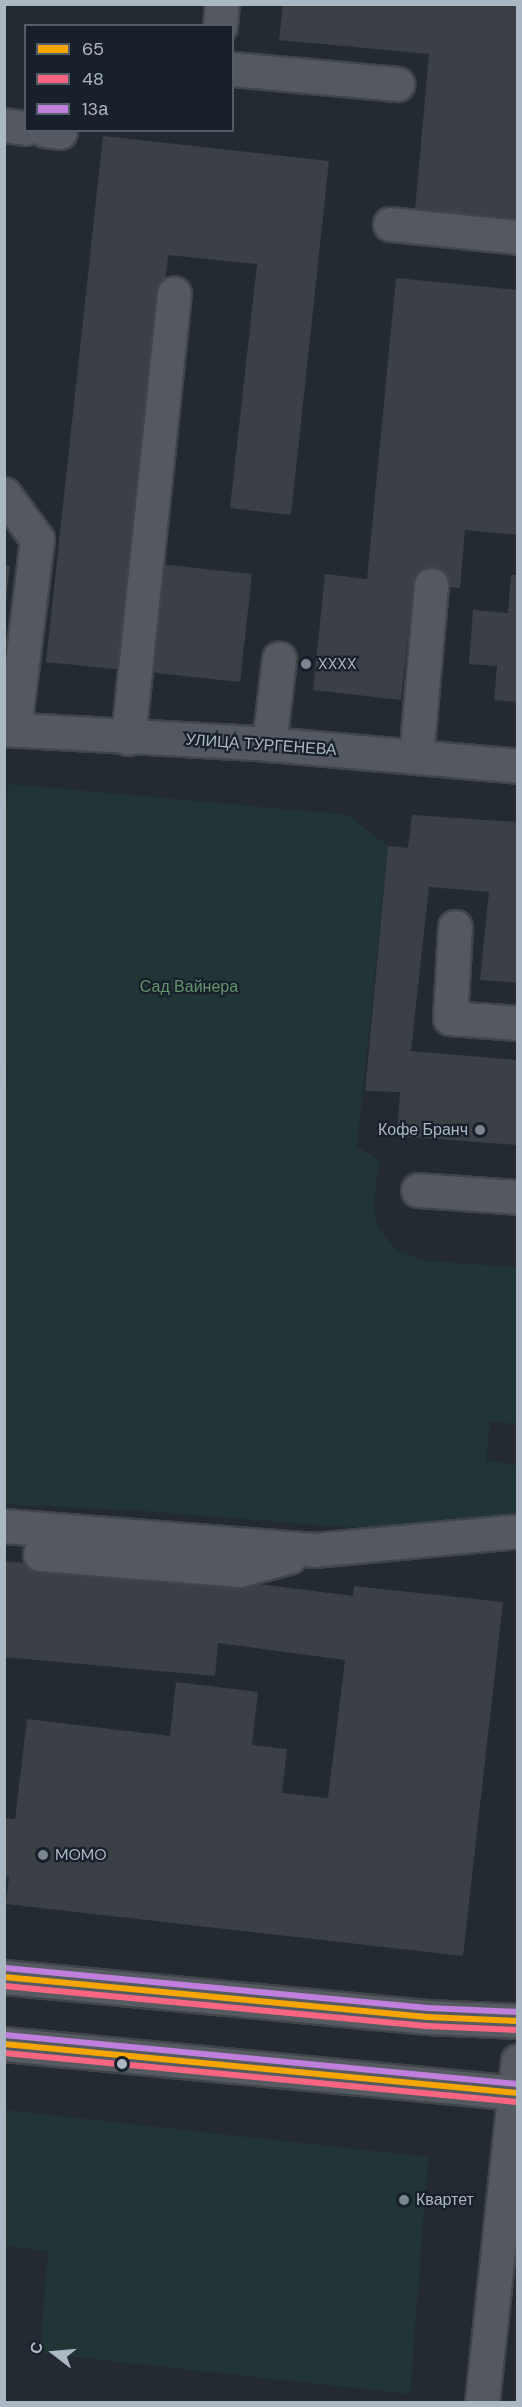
<!DOCTYPE html>
<meta charset="utf-8">
<style>
body{margin:0}
#map{position:relative;width:522px;height:2407px;overflow:hidden;background:#242a31;font-family:"DM Sans",sans-serif}
div>[style]{position:absolute}
.green>*{inset:0;background:#213436}
.building>*{inset:0;background:#3b4046}
.roads{filter:drop-shadow(2px 0 #40454a) drop-shadow(-2px 0 #40454a) drop-shadow(0 2px #40454a) drop-shadow(0 -2px #40454a)}
.minor>*{height:33px;margin:-16.5px;padding:0 16.5px;transform-origin:16.5px;border-radius:16.5px;background:#545860}
.major>*{height:33px;margin:-16.5px;padding:0 16.5px;transform-origin:16.5px;border-radius:16.5px;background:#565b62}
.bus-1>*{height:6px;margin:-3px;padding:0 3px;transform-origin:3px;border-radius:3px;background:#f7a600}
.bus-2>*{height:6px;margin:-3px;padding:0 3px;transform-origin:3px;border-radius:3px;background:#fa6682}
.bus-3>*{height:6px;margin:-3px;padding:0 3px;transform-origin:3px;border-radius:3px;background:#c07fdc}
.dots>*{width:16px;height:16px;translate:-50% -50%;box-sizing:border-box;border:3px solid #18212b;border-radius:50%}
span{translate:-50% -50%;white-space:nowrap;text-align:center;line-height:1.15;-webkit-text-stroke:4.5px #18212b;paint-order:stroke}
.poi-label{font-size:16px;color:#acb7c4}
.left{translate:0 -50%;text-align:left}
.right{translate:-100% -50%;text-align:right}
.street-label{font-size:16px;color:#acb7c4}
.park-label{font-size:16px;color:#64946c}
.frame{position:absolute;inset:0;border:6px solid #acb7c4;pointer-events:none}
.legend{position:absolute;left:24px;top:24px;width:210px;height:108px;box-sizing:border-box;background:#18212b;border:2px solid #535d68;margin:0;padding:8px 10px;list-style:none;font-size:18px;color:#acb7c4}
.legend li{display:flex;align-items:center;gap:12px;height:30px}
.legend b{width:30px;border:2px solid #535d68}
.north{position:absolute;left:24px;top:2323px;width:60px;height:60px;-webkit-text-stroke:4px #18212b;paint-order:stroke;rotate:286deg;font-size:16px;font-weight:700;line-height:24px;text-align:center;color:#acb7c4}
.north::after{content:'';display:block;margin:auto;width:21px;height:27px;background:#acb7c4;clip-path:polygon(50% 0,100% 100%,50% 72%,0 100%)}
</style>
<div id="map">
<div class="green">
<i style="clip-path:polygon(9px 784px,348px 815px,388px 846px,357px 1147px,379px 1159px,374px 1206px,378px 1228px,397px 1250px,424px 1261px,517px 1267px,517px 1424px,490px 1422px,486px 1461px,517px 1465px,516px 1520px,395px 1531px,144px 1511px,5px 1504px,4px 1106px,8px 1069px,5px 1069px,4px 823px)"></i>
<i style="clip-path:polygon(5px 2110px,428px 2157px,410px 2394px,40px 2353px,48px 2251px,5px 2246px)"></i>
</div>
<div class="building">
<i style="clip-path:polygon(283px 4px,518px 4px,518px 219px,415px 210px,429px 54px,279px 40px)"></i>
<i style="clip-path:polygon(103px 136px,329px 161px,291px 515px,230px 508px,257px 264px,168px 255px,124px 670px,46px 662px)"></i>
<i style="clip-path:polygon(396px 278px,518px 290px,518px 535px,465px 530px,460px 588px,414px 584px,401px 700px,313px 690px,325px 574px,367px 579px)"></i>
<i style="clip-path:polygon(159px 564px,252px 574px,240px 682px,147px 672px)"></i>
<i style="clip-path:polygon(4px 565px,10px 566px,6px 598px,4px 598px)"></i>
<i style="clip-path:polygon(511px 575px,518px 575px,518px 702px,494px 700px,497px 666px,469px 664px,473px 610px,508px 613px)"></i>
<i style="clip-path:polygon(412px 815px,518px 822px,518px 983px,480px 980px,489px 892px,429px 887px,411px 1051px,518px 1060px,518px 1145px,397px 1136px,400px 1092px,365px 1091px,388px 846px,408px 848px)"></i>
<i style="clip-path:polygon(4px 1561px,226px 1580px,353px 1596px,354px 1586px,503px 1602px,463px 1956px,6px 1904px,9px 1877px,4px 1876px,4px 1818px,15px 1819px,27px 1719px,170px 1736px,176px 1682px,258px 1692px,252px 1745px,287px 1749px,282px 1793px,328px 1798px,345px 1660px,218px 1643px,215px 1676px,4px 1657px)"></i>
</div>
<div class="roads">
<div class="minor">
<i style="left:220px;top:26px;width:22px;rotate:-85deg"></i>
<i style="left:232px;top:69px;width:166px;rotate:5.2deg"></i>
<i style="left:4px;top:125px;width:22px;rotate:8deg"></i>
<i style="left:45px;top:130px;width:15px;rotate:8deg"></i>
<i style="left:390px;top:224px;width:129px;rotate:5.8deg"></i>
<i style="left:4px;top:494px;width:56px;rotate:53.7deg"></i>
<i style="left:37px;top:539px;width:192px;rotate:96.9deg"></i>
<i style="left:4px;top:729px;width:265px;rotate:3.2deg"></i>
<i style="left:269px;top:744px;width:250px;rotate:5deg"></i>
<i style="left:128px;top:738px;width:447px;rotate:-84.1deg"></i>
<i style="left:269px;top:744px;width:86px;rotate:-83.3deg"></i>
<i style="left:416px;top:757px;width:173px;rotate:-85deg"></i>
<i style="left:455px;top:927px;width:91px;rotate:93.1deg"></i>
<i style="left:450px;top:1018px;width:68px;rotate:4.2deg"></i>
<i style="left:418px;top:1190px;width:100px;rotate:4deg"></i>
<i style="left:4px;top:1526px;width:311px;rotate:4.4deg"></i>
<i style="left:314px;top:1550px;width:205px;rotate:-5.3deg"></i>
<i style="left:40px;top:1554px;width:200px;rotate:4.6deg"></i>
<i style="left:239px;top:1570px;width:52px;rotate:-14.6deg"></i>
<i style="left:482px;top:2402px;width:343px;rotate:-84deg"></i>
</div>
<div class="major">
<i style="left:4px;top:1977px;width:425px;rotate:5.4deg"></i>
<i style="left:427px;top:2017px;width:91px;rotate:2.5deg"></i>
<i style="left:4px;top:2044px;width:516px;rotate:5.45deg"></i>
</div>
</div>
<div class="bus-1">
<i style="left:4px;top:1977px;width:425px;rotate:5.4deg"></i>
<i style="left:427px;top:2017px;width:91px;rotate:2.5deg"></i>
<i style="left:4px;top:2044px;width:516px;rotate:5.45deg"></i>
</div>
<div class="bus-2">
<i style="left:4px;top:1986px;width:424px;rotate:5.4deg"></i>
<i style="left:426px;top:2026px;width:92px;rotate:2.5deg"></i>
<i style="left:4px;top:2053px;width:515px;rotate:5.46deg"></i>
</div>
<div class="bus-3">
<i style="left:5px;top:1968px;width:425px;rotate:5.4deg"></i>
<i style="left:428px;top:2008px;width:90px;rotate:2.5deg"></i>
<i style="left:5px;top:2035px;width:515px;rotate:5.46deg"></i>
</div>
<div class="dots">
<i style="left:306px;top:664px;background:#7c8691"></i>
<i style="left:480px;top:1130px;background:#7c8691"></i>
<i style="left:43px;top:1855px;background:#7c8691"></i>
<i style="left:122px;top:2064px;background:#acb7c4"></i>
<i style="left:404px;top:2200px;background:#7c8691"></i>
</div>
<div class="poi-label">
<span class="left" style="left:318px;top:664px">XXXX</span>
<span class="right" style="left:468px;top:1130px">Кофе Бранч</span>
<span class="left" style="left:55px;top:1855px">MOMO</span>
<span class="left" style="left:416px;top:2200px">Квартет</span>
</div>
<div class="street-label">
<span style="left:261px;top:745px;rotate:4deg">УЛИЦА ТУРГЕНЕВА</span>
</div>
<div class="park-label">
<span style="left:189px;top:987px">Сад Вайнера</span>
</div>
<div class="frame"></div>
<ul class="legend">
<li><b style="height:8px;background:#f7a600"></b>65</li>
<li><b style="height:8px;background:#fa6682"></b>48</li>
<li><b style="height:8px;background:#c07fdc"></b>13а</li>
</ul>
<div class="north">С</div>
</div>
